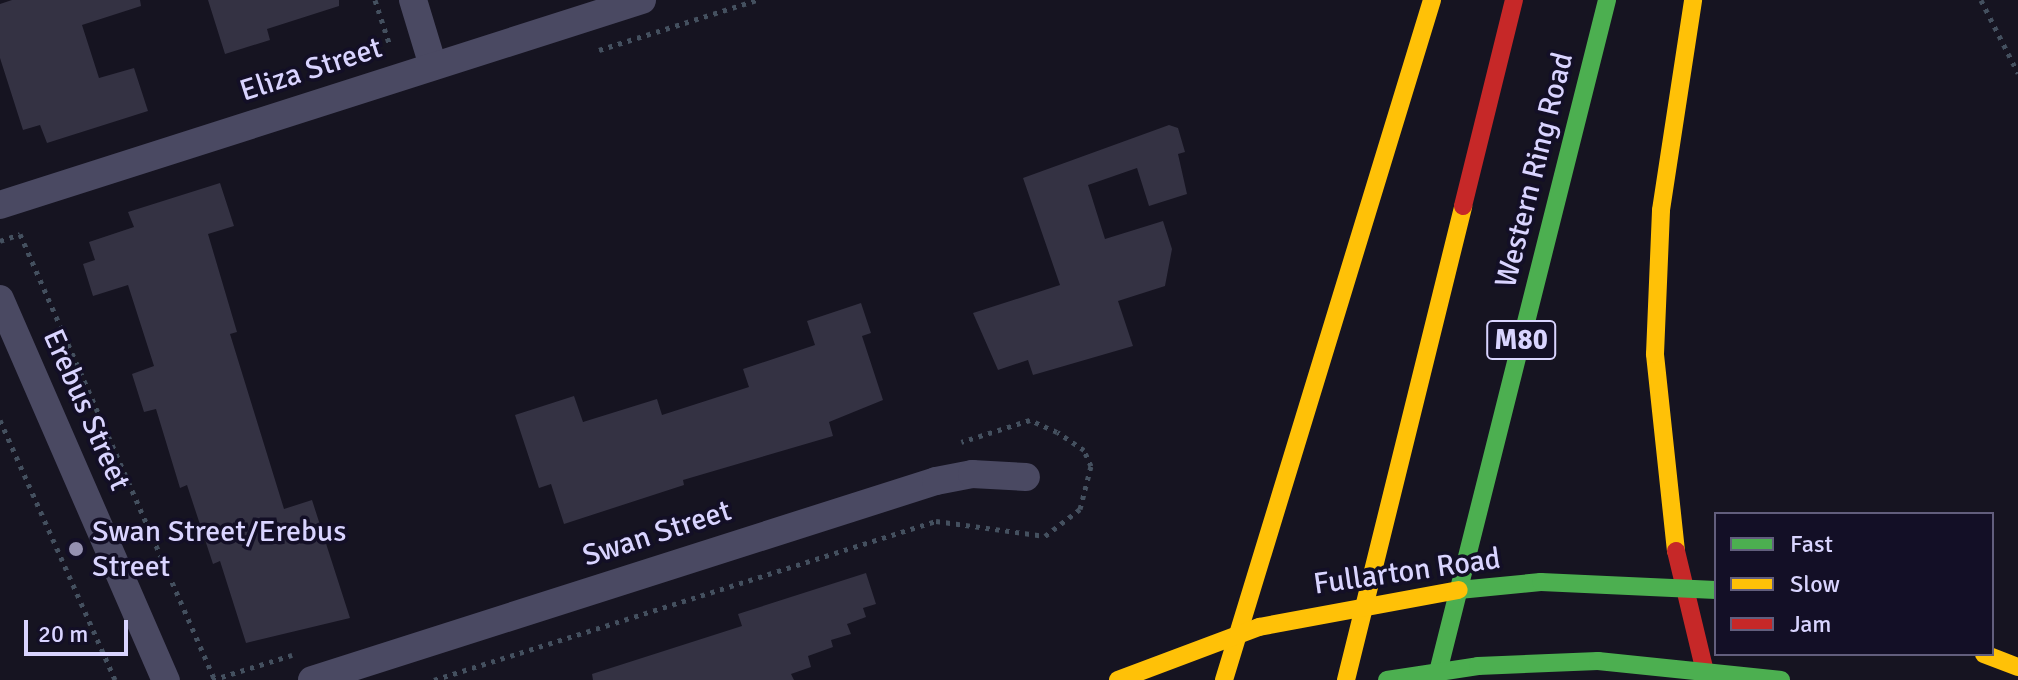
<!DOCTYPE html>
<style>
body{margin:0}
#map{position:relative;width:2018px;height:680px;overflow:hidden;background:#161421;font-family:Signika,sans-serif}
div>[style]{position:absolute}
.building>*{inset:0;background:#343243}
.path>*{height:5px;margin-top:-2.5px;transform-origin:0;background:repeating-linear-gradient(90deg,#44505f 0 4px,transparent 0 10px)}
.street>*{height:28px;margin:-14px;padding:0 14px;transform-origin:14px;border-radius:14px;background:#4a4962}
.fast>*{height:18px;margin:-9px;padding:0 9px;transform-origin:9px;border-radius:9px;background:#4caf50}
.slow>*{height:18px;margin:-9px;padding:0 9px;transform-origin:9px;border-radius:9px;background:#ffc107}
.jam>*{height:18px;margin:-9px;padding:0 9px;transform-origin:9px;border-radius:9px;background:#c62828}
.fast-bridge>*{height:18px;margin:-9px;padding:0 9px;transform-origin:9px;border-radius:9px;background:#4caf50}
.slow-bridge>*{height:18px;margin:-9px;padding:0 9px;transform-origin:9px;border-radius:9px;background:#ffc107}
.dots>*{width:22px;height:22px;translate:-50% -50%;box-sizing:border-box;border:4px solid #130f26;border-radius:50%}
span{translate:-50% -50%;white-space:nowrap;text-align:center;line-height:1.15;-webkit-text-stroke:7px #130f26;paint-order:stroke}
.shield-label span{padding:2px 6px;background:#130f26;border:2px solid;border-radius:6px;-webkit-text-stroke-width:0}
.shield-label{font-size:28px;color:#d9d4ff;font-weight:700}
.street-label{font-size:30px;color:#d9d4ff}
.poi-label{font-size:30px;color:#d9d4ff}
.left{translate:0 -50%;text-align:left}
.legend{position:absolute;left:1714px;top:512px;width:280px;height:144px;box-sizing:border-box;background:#130f26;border:2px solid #625e7d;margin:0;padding:10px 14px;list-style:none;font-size:24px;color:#d9d4ff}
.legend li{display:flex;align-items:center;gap:16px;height:40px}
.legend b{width:40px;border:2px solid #625e7d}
.scale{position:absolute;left:24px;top:620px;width:104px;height:36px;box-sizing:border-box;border:4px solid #d9d4ff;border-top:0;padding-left:10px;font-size:24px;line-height:28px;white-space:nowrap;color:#d9d4ff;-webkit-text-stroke:6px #130f26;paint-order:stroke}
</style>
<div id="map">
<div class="building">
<i style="clip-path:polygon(12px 0,140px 0,141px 6px,82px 25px,99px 78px,134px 68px,148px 111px,47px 143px,40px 125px,23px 130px,0 58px,0 4px)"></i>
<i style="clip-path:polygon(208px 0,339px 0,339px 6px,267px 29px,270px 40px,225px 54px)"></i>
<i style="clip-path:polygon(1169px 125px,1178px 128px,1185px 152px,1178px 154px,1187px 194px,1149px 206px,1137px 168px,1088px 185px,1105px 239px,1163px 221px,1172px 249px,1165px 286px,1118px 301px,1133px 346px,1033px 375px,1028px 360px,998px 370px,973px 313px,1060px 285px,1023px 178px)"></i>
<i style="clip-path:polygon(220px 183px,234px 226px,208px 234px,237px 332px,230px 334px,284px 509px,312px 500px,350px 618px,246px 643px,220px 561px,213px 564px,187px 485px,180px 488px,156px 409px,144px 412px,132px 374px,154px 366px,128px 285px,93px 296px,83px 264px,95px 260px,89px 242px,134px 227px,128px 212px)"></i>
<i style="clip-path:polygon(861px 303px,871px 333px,862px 336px,883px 400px,829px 422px,833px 436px,683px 480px,684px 485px,564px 524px,551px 484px,539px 488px,515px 415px,574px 396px,583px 422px,657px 399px,662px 415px,749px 387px,743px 369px,815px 345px,807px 321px)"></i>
<i style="clip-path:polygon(866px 573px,876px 604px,863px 608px,866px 617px,847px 624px,851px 634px,831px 640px,833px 647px,808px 656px,811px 667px,791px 674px,794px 680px,593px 680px,592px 674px,742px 626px,738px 614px)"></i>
</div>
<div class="path">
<i style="left:375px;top:0;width:48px;rotate:71.9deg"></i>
<i style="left:1981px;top:0;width:82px;rotate:63.1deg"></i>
<i style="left:599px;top:50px;width:166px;rotate:-17.6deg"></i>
<i style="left:0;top:241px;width:21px;rotate:-19deg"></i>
<i style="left:20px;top:234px;width:485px;rotate:66.4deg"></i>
<i style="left:0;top:420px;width:284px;rotate:66.1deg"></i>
<i style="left:212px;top:680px;width:84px;rotate:-17.4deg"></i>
<i style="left:434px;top:680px;width:527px;rotate:-17.57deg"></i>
<i style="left:936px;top:521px;width:110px;rotate:7.8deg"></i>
<i style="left:1045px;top:536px;width:44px;rotate:-37.6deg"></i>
<i style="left:1080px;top:509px;width:44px;rotate:-75.7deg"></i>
<i style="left:1091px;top:466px;width:17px;rotate:-114deg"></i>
<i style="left:1084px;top:450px;width:32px;rotate:-146deg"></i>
<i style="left:1057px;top:432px;width:30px;rotate:-156deg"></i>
<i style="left:1030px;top:420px;width:72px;rotate:162.3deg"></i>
</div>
<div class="street">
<i style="left:413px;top:0;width:69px;rotate:73.1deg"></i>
<i style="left:0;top:205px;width:674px;rotate:-17.71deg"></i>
<i style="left:0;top:299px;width:416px;rotate:66.5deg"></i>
<i style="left:312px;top:680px;width:655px;rotate:-17.69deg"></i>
<i style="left:936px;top:481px;width:37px;rotate:-11deg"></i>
<i style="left:972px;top:474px;width:54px;rotate:3.2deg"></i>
</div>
<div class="fast">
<i style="left:1436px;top:680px;width:701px;rotate:-75.88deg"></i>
</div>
<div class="slow">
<i style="left:1676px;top:551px;width:198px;rotate:-96.1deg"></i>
<i style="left:1655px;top:354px;width:144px;rotate:-87.6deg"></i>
<i style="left:1661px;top:210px;width:212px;rotate:-81.3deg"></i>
<i style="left:1984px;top:654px;width:36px;rotate:21deg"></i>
<i style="left:1224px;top:680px;width:711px;rotate:-72.99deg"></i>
<i style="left:1346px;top:680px;width:488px;rotate:-76.1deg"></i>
</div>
<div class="jam">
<i style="left:1463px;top:206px;width:212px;rotate:-76.1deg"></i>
<i style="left:1676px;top:551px;width:133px;rotate:76.5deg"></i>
</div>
<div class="fast-bridge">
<i style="left:1459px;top:590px;width:82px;rotate:-5.6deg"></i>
<i style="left:1541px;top:582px;width:175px;rotate:2.6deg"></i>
<i style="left:1387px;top:680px;width:92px;rotate:-8.7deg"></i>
<i style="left:1478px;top:666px;width:120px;rotate:-2.4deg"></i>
<i style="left:1598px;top:661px;width:184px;rotate:5.9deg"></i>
</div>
<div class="slow-bridge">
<i style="left:1118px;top:680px;width:151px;rotate:-20.6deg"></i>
<i style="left:1259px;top:627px;width:203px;rotate:-10.5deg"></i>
</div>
<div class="dots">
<i style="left:76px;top:549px;background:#9591b1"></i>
</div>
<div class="shield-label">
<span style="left:1521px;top:340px">M80</span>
</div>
<div class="street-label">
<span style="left:311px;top:70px;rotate:-18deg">Eliza Street</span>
<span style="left:1535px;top:170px;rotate:-76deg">Western Ring Road</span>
<span style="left:86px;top:410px;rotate:66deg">Erebus Street</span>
<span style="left:657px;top:534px;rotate:-18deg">Swan Street</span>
<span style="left:1407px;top:572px;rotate:-8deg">Fullarton Road</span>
</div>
<div class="poi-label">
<span class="left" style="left:92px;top:549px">Swan Street/Erebus<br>Street</span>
</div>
<ul class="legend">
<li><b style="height:10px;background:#4caf50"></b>Fast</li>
<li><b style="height:10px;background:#ffc107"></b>Slow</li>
<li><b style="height:10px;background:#c62828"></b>Jam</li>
</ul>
<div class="scale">20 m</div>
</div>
